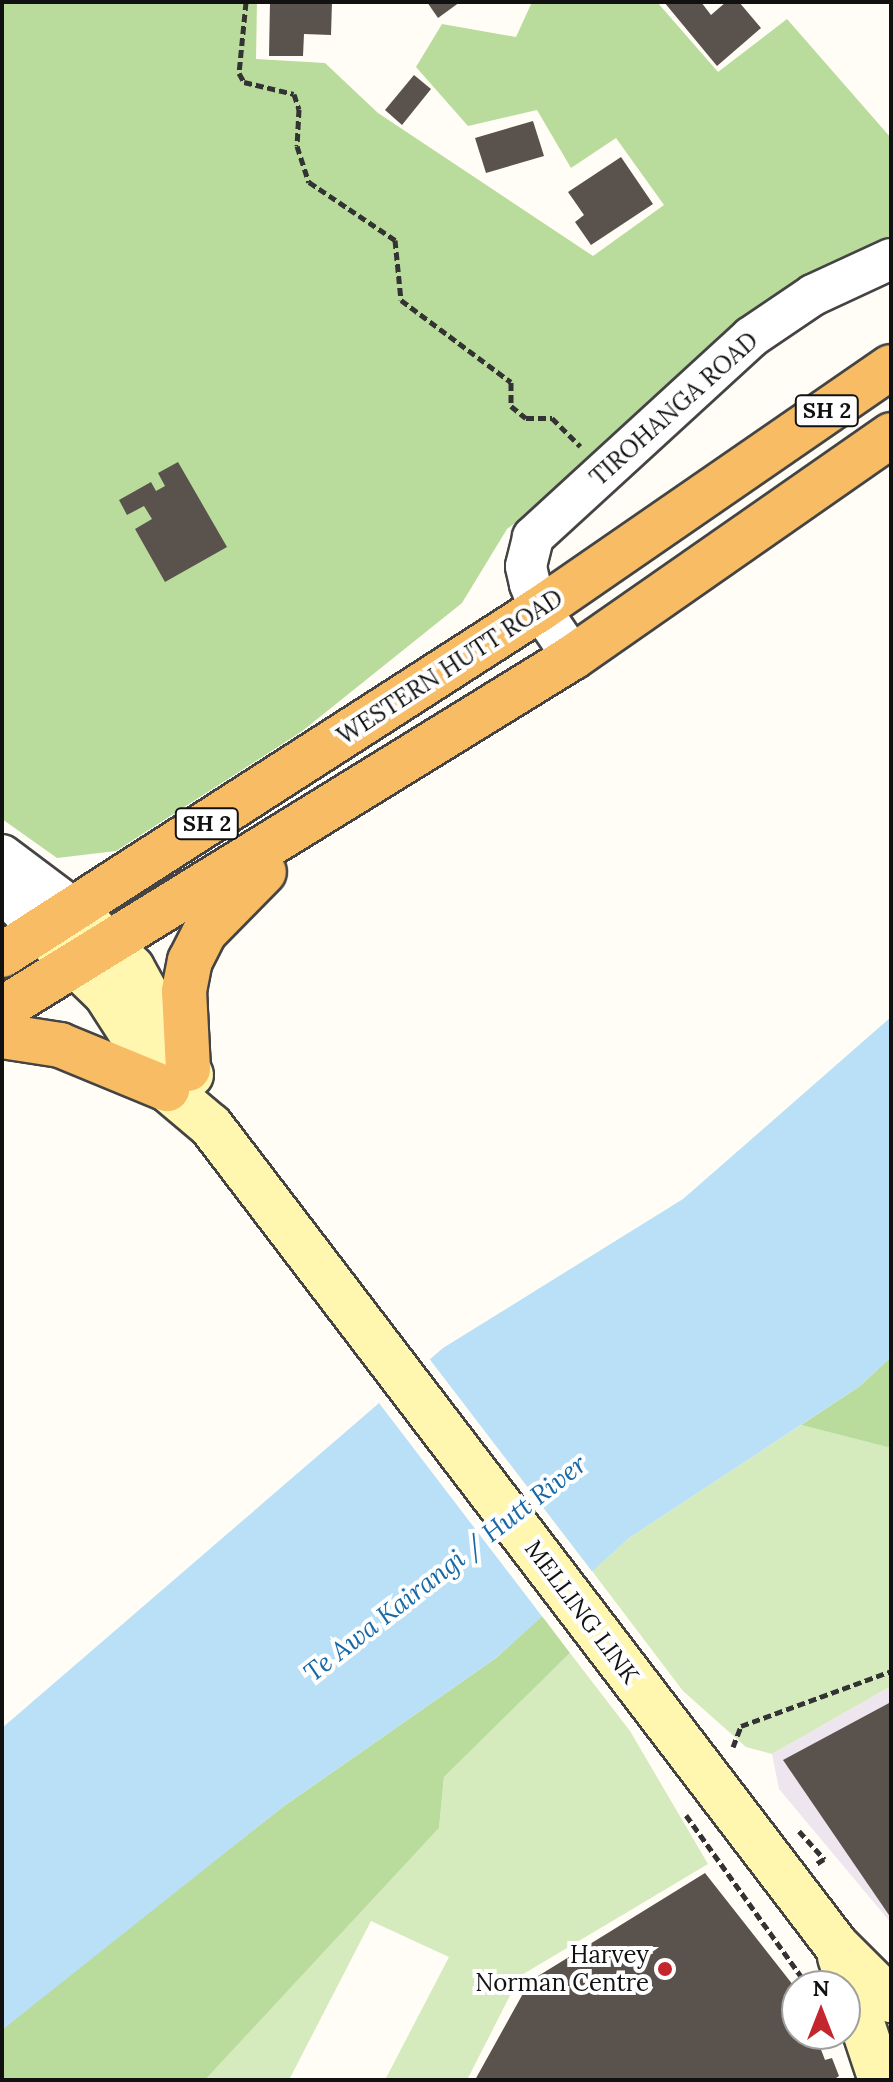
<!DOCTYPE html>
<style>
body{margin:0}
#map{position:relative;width:893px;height:2082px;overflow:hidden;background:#fffdf5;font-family:Lora,serif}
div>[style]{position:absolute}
.industrial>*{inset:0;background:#eee6ef}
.green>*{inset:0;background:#d5ebbd}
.forest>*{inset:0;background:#b9dc9c}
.water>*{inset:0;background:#b9e0f7}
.pier>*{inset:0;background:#fffdf5}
.building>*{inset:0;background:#5a524d}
.path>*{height:5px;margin-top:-2.5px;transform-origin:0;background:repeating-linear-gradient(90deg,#333 0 8px,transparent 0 12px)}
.roads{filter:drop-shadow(2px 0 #444) drop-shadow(-2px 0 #444) drop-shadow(0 2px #444) drop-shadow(0 -2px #444)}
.tertiary>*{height:40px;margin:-20px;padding:0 20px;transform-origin:20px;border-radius:20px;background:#fff}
.secondary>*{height:44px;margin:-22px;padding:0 22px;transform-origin:22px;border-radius:22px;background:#fff6b0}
.trunk>*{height:44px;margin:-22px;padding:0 22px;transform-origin:22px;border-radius:22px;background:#f7bc64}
.dots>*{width:22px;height:22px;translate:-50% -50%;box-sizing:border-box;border:4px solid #fff;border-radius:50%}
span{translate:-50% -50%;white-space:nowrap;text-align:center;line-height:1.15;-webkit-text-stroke:8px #fff;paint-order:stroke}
.shield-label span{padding:2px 6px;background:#fff;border:2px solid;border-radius:6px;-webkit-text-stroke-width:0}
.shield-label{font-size:22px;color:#111;font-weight:700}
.street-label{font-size:24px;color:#111}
.poi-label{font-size:24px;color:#111}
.right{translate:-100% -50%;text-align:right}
.water-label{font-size:26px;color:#1768a6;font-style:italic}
.frame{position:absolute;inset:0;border:4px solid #111;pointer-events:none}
.north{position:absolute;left:781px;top:1970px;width:80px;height:80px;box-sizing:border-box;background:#fff;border:2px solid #a0a0a0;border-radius:50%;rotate:0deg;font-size:22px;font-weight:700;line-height:32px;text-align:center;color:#111}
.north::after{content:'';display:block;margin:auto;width:28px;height:36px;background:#c4262e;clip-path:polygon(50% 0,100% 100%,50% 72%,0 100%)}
</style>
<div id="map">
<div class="industrial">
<i style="clip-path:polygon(891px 1686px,891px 1923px,779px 1789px,772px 1754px)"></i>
</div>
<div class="green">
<i style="clip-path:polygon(801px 1425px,891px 1448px,891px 1686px,772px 1754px,746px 1747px,683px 1691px,592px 1571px,629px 1538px)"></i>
<i style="clip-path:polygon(570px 1653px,630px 1731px,708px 1864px,520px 1976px,467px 2080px,385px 2080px,449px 1957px,371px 1921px,289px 2080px,205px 2080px,439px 1828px,444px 1777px)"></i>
</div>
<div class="forest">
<i style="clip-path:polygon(2px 2px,257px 2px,256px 59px,325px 63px,378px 113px,593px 256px,664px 205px,616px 138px,571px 168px,537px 110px,468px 126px,416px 67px,442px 24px,516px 37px,532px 2px,657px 2px,718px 72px,787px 19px,891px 138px,891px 246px,507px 529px,462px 603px,301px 732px,116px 851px,57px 858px,2px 819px)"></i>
<i style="clip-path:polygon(891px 1357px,891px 1448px,801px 1425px,860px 1386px)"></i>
<i style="clip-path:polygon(542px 1616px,570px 1653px,444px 1777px,439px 1828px,205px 2080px,2px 2080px,2px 2030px,25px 2009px,284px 1806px,496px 1658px)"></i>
</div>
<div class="water">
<i style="clip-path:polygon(891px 1017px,891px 1357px,860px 1386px,629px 1538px,496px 1658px,284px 1806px,2px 2030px,2px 1728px,443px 1348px,683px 1199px)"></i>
</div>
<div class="pier">
<i style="clip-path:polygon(428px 1357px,594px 1574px,544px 1619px,379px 1403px)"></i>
</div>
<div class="building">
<i style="clip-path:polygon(270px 2px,332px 2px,331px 35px,304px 34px,303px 56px,269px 56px)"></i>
<i style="clip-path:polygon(427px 2px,460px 2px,438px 18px)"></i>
<i style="clip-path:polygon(664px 2px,701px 2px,711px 15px,726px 2px,739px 2px,761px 28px,717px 66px)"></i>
<i style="clip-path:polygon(414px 75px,431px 89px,402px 125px,385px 110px)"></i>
<i style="clip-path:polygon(533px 121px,544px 156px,486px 173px,475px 138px)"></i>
<i style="clip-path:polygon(621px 157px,653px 204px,591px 245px,575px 222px,584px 215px,568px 192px)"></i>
<i style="clip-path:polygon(178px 462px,227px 547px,165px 582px,135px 529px,152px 519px,144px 506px,127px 515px,119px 500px,151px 482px,156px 491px,165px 486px,158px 473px)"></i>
<i style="clip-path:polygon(891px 1702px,891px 1918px,783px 1760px)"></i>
<i style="clip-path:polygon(705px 1873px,797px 1990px,797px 2034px,815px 2034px,825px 2060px,832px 2058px,839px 2076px,833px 2080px,475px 2080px,530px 1981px)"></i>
</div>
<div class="path">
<i style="left:246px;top:2px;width:71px;rotate:95.6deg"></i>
<i style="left:239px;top:73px;width:10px;rotate:61deg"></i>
<i style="left:244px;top:82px;width:51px;rotate:13.5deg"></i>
<i style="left:294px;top:94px;width:16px;rotate:72deg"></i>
<i style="left:299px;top:109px;width:37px;rotate:93deg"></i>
<i style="left:297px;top:146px;width:38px;rotate:72deg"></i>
<i style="left:309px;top:182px;width:104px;rotate:34deg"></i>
<i style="left:395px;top:240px;width:60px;rotate:84.3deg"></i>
<i style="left:401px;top:300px;width:137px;rotate:36.7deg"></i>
<i style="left:511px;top:382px;width:24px;rotate:90deg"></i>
<i style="left:511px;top:406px;width:19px;rotate:39deg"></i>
<i style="left:526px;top:418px;width:26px"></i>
<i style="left:552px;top:418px;width:40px;rotate:45deg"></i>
<i style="left:733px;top:1747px;width:22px;rotate:-69deg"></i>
<i style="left:741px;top:1726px;width:160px;rotate:-20.1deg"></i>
<i style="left:686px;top:1815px;width:210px;rotate:54.5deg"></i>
<i style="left:799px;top:1831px;width:38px;rotate:48deg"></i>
<i style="left:824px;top:1859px;width:9px;rotate:148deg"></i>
</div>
<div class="roads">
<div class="tertiary">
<i style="left:573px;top:657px;width:58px;rotate:-124.5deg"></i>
<i style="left:540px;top:609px;width:27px;rotate:-112deg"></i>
<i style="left:530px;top:584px;width:18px;rotate:-103deg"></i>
<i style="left:526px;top:566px;width:30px;rotate:-76deg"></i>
<i style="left:533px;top:537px;width:296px;rotate:-42.5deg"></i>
<i style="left:751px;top:337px;width:75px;rotate:-34.1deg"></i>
<i style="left:813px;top:295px;width:86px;rotate:-24.8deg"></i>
<i style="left:2px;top:855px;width:90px;rotate:36.9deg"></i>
<i style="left:2px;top:891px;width:54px;rotate:45.7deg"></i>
</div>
<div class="secondary">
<i style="left:74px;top:909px;width:83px;rotate:45.5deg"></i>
<i style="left:132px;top:968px;width:122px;rotate:61.1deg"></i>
<i style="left:49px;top:939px;width:79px;rotate:44deg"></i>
<i style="left:106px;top:994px;width:113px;rotate:57.3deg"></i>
<i style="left:167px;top:1089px;width:57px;rotate:40.1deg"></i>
<i style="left:211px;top:1126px;width:1030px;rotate:52.65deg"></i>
<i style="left:836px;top:1945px;width:78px;rotate:45deg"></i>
<i style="left:840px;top:1957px;width:130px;rotate:71.6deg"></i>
</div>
<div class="trunk">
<i style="left:2px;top:955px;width:640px;rotate:-32.75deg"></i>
<i style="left:540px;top:609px;width:426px;rotate:-34.6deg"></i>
<i style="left:2px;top:1009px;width:671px;rotate:-31.65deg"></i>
<i style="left:573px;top:657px;width:388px;rotate:-34.9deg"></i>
<i style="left:2px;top:1036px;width:59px;rotate:8.8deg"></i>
<i style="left:60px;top:1045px;width:116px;rotate:22.4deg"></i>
<i style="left:188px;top:1069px;width:78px;rotate:-92.9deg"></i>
<i style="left:184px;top:991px;width:31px;rotate:-79deg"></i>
<i style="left:190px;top:961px;width:33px;rotate:-63deg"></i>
<i style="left:205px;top:932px;width:84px;rotate:-45.5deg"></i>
</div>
</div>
<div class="dots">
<i style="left:665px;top:1969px;background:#c4262e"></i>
</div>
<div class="shield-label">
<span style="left:827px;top:411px">SH 2</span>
<span style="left:207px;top:824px">SH 2</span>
</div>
<div class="street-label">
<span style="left:674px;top:409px;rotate:-42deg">TIROHANGA ROAD</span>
<span style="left:450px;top:667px;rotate:-33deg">WESTERN HUTT ROAD</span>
<span style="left:582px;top:1612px;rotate:53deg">MELLING LINK</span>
</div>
<div class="poi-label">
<span class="right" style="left:649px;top:1969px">Harvey<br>Norman Centre</span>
</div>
<div class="water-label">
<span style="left:445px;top:1568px;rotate:-38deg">Te Awa Kairangi / Hutt River</span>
</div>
<div class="frame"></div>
<div class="north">N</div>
</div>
